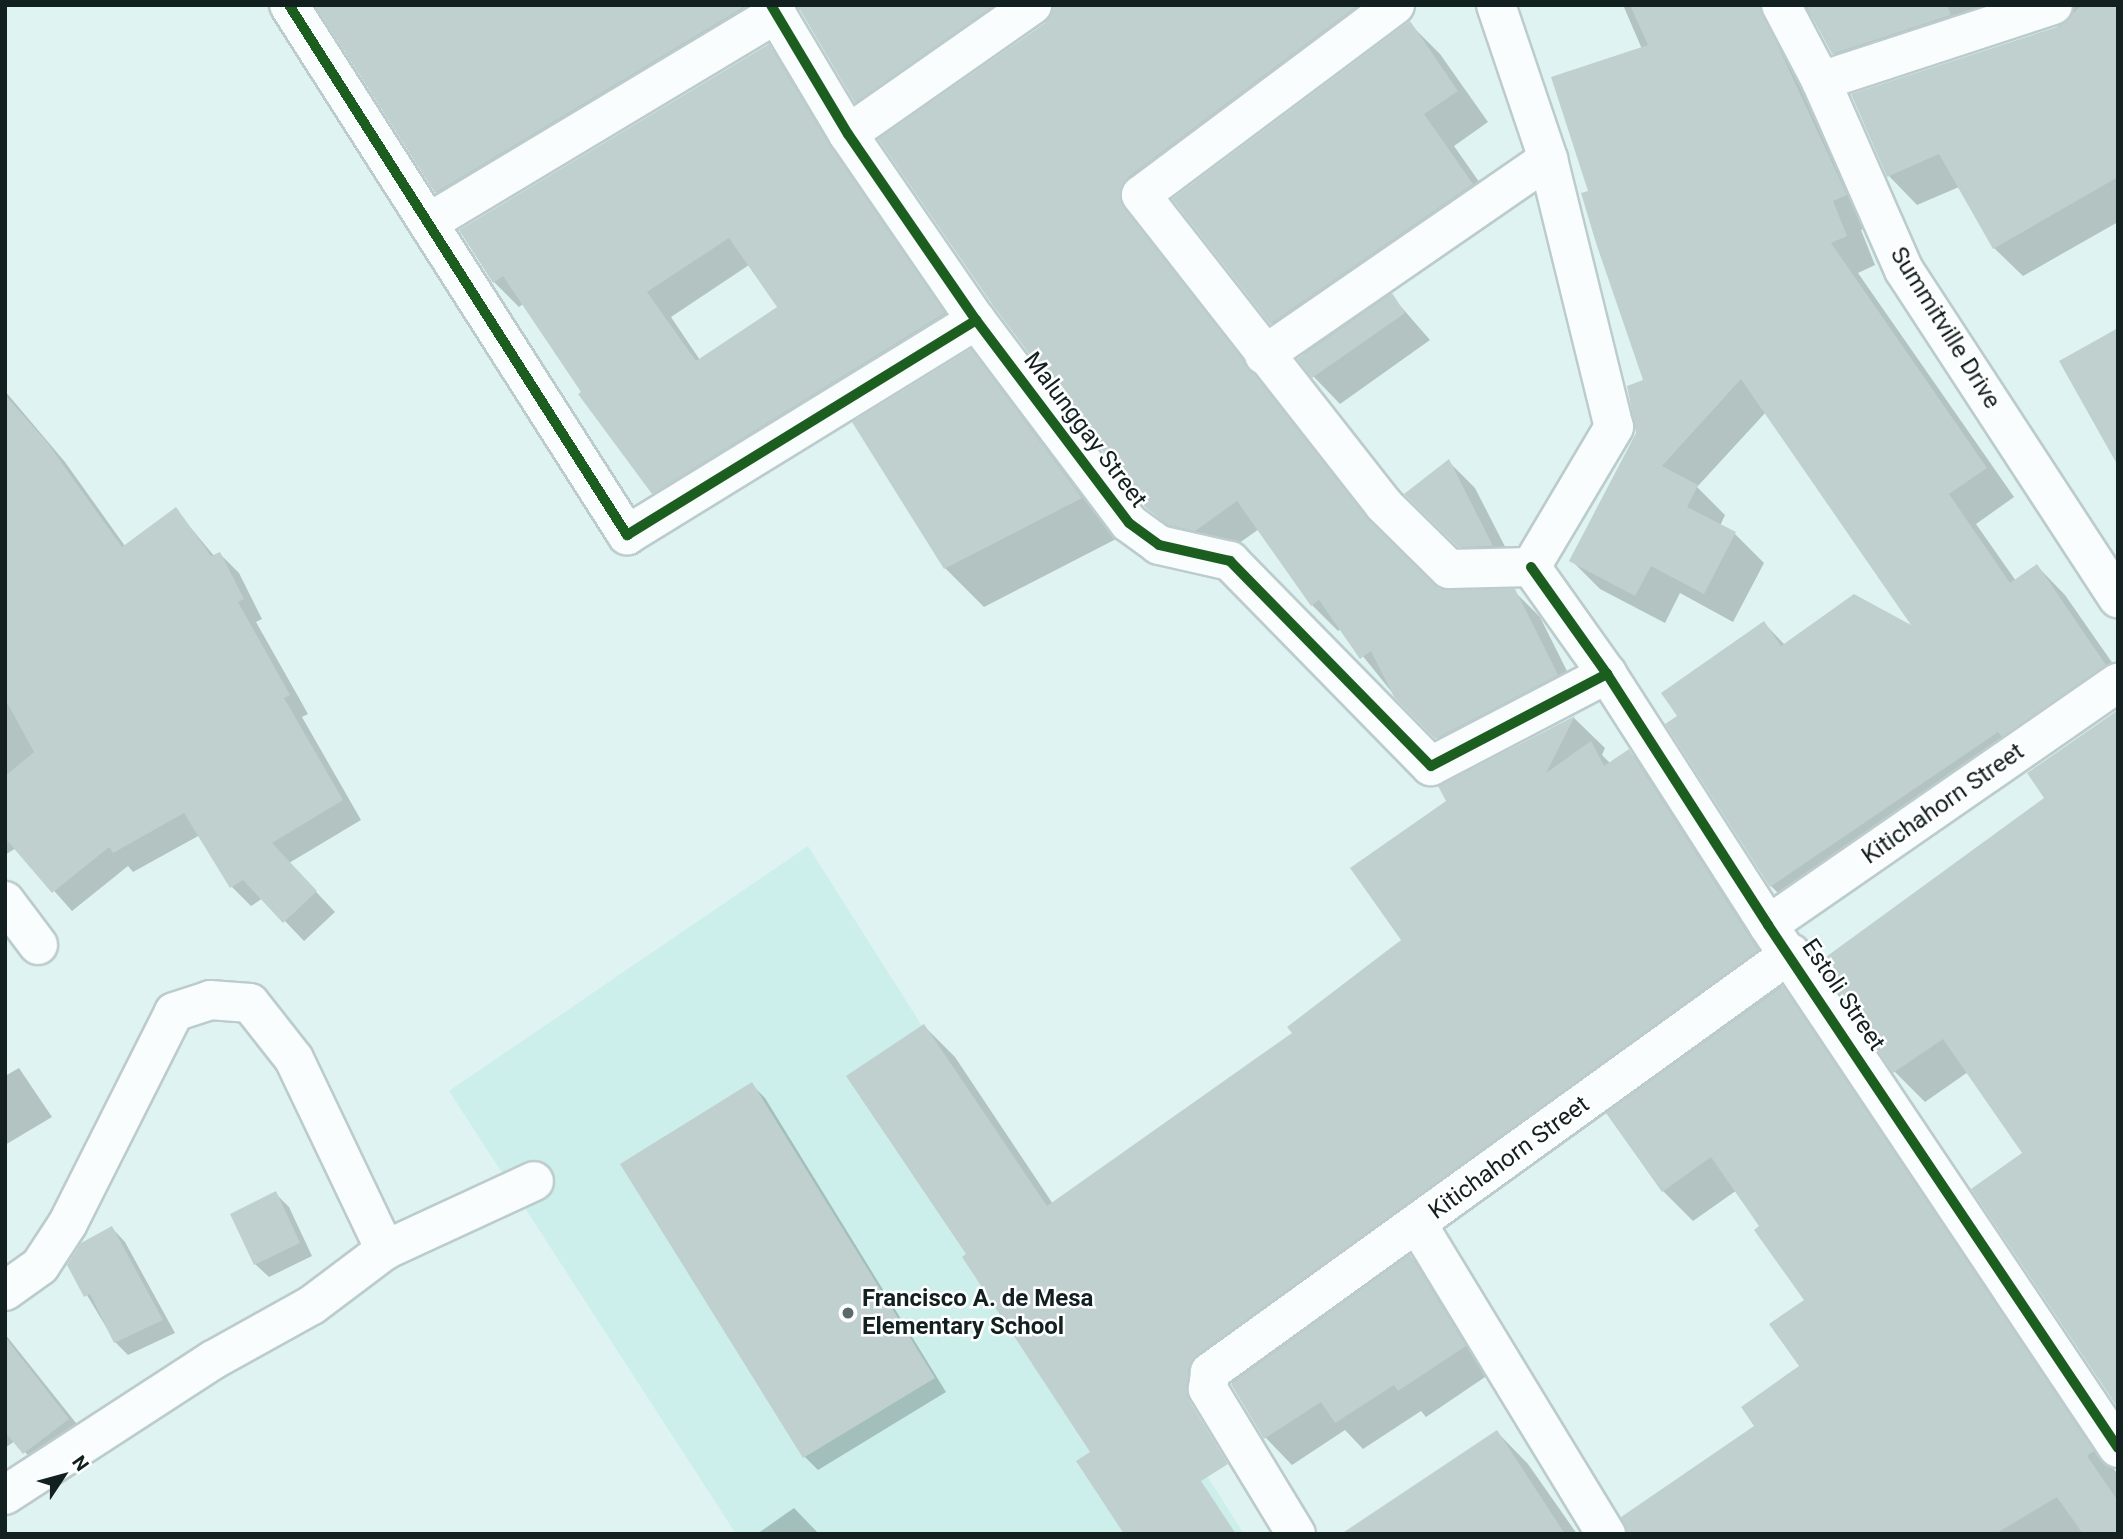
<!DOCTYPE html>
<style>
body{margin:0}
#map{position:relative;width:2123px;height:1539px;overflow:hidden;background:#dff4f2;font-family:Roboto,sans-serif}
div>[style]{position:absolute}
.built>*{inset:0;background:#ccefec}
.shadow>*{inset:0;background:#0003}
.building>*{inset:0;background:#c0d0cf}
.roads{filter:drop-shadow(2px 0 #bccccc) drop-shadow(-2px 0 #bccccc) drop-shadow(0 2px #bccccc) drop-shadow(0 -2px #bccccc)}
.minor>*{height:38px;margin:-19px;padding:0 19px;transform-origin:19px;border-radius:19px;background:#fafdfd}
.cycleway>*{height:10px;margin:-5px;padding:0 5px;transform-origin:5px;border-radius:5px;background:#1b5e20}
.dots>*{width:19px;height:19px;translate:-50% -50%;box-sizing:border-box;border:4px solid #fff;border-radius:50%}
span{translate:-50% -50%;white-space:nowrap;text-align:center;line-height:1.15;-webkit-text-stroke:5px #fff;paint-order:stroke}
.street-label{font-size:24px;color:#12201f}
.poi-label{font-size:24px;color:#12201f;font-weight:700}
.left{translate:0 -50%;text-align:left}
.frame{position:absolute;inset:0;border:7px solid #12201f;pointer-events:none}
.north{position:absolute;left:28px;top:1441px;width:70px;height:70px;-webkit-text-stroke:5px #fff;paint-order:stroke;rotate:54deg;font-size:19px;font-weight:700;line-height:28px;text-align:center;color:#12201f}
.north::after{content:'';display:block;margin:auto;width:24px;height:32px;background:#12201f;clip-path:polygon(50% 0,100% 100%,50% 72%,0 100%)}
</style>
<div id="map">
<div class="built">
<i style="clip-path:polygon(808px 846px,1244px 1534px,736px 1534px,449px 1091px)"></i>
</div>
<div class="shadow">
<i style="clip-path:polygon(315px 5px,1408px 5px,1153px 203px,1144px 224px,1390px 543px,1440px 591px,1514px 591px,1540px 617px,1582px 701px,1463px 764px,1395px 696px,1341px 629px,1338px 631px,1312px 605px,1259px 529px,1221px 556px,1178px 537px,1151px 510px,1046px 24px,1052px 12px,882px 127px,856px 101px,801px 10px,786px 11px,462px 218px,436px 192px)"></i>
<i style="clip-path:polygon(1623px 5px,2118px 5px,2118px 222px,2023px 276px,1994px 248px,1959px 187px,1917px 205px,1889px 176px,2073px 13px,1862px 82px,1833px 53px,1809px 12px,1790px 23px,1875px 224px,1861px 230px,1875px 265px,1858px 273px,2014px 497px,1976px 524px,2016px 581px,2037px 566px,2065px 595px,2118px 671px,1800px 915px,1771px 886px,1679px 716px,1764px 623px,1785px 645px,1917px 629px,1766px 412px,1697px 487px,1725px 515px,1720px 526px,1735px 534px,1764px 563px,1733px 622px,1680px 593px,1665px 623px,1600px 589px,1571px 560px,1637px 433px,1646px 381px,1591px 192px,1642px 49px)"></i>
<i style="clip-path:polygon(1409px 23px,1440px 54px,1488px 122px,1454px 146px,1503px 216px,1390px 294px,1430px 340px,1340px 404px,1314px 377px,1304px 356px,1271px 323px,1175px 199px)"></i>
<i style="clip-path:polygon(evenodd,768px 46px,793px 70px,968px 339px,678px 517px,654px 493px,524px 303px,519px 307px,494px 282px,768px 46px,749px 265px,779px 307px,700px 360px,671px 317px,749px 265px)"></i>
<i style="clip-path:polygon(970px 351px,1009px 390px,1120px 537px,984px 607px,945px 568px)"></i>
<i style="clip-path:polygon(5px 391px,65px 462px,125px 546px,176px 510px,215px 557px,220px 554px,239px 573px,262px 619px,256px 622px,308px 714px,302px 717px,361px 820px,289px 863px,335px 912px,304px 941px,263px 898px,251px 906px,232px 887px,200px 835px,133px 872px,128px 866px,72px 911px,16px 848px,5px 855px)"></i>
<i style="clip-path:polygon(1449px 462px,1475px 488px,1518px 572px,1486px 573px,1407px 494px)"></i>
<i style="clip-path:polygon(1574px 718px,1605px 748px,1602px 755px,1611px 764px,1629px 751px,1660px 782px,1788px 982px,1781px 987px,1812px 1018px,2118px 1475px,2118px 1534px,1630px 1534px,1756px 1427px,1802px 1367px,1806px 1301px,1737px 1190px,1693px 1221px,1663px 1191px,1608px 1112px,1409px 1255px,1437px 1283px,1491px 1373px,1426px 1417px,1421px 1411px,1363px 1449px,1345px 1430px,1292px 1465px,1266px 1438px,1232px 1383px,1217px 1371px,1092px 1452px,969px 1254px,924px 1026px,955px 1057px,1053px 1204px,1294px 1034px,1403px 941px,1448px 801px,1441px 787px)"></i>
<i style="clip-path:polygon(2047px 799px,2025px 1153px,1968px 1072px,1925px 1102px,1895px 1072px,1821px 962px)"></i>
<i style="clip-path:polygon(19px 1068px,52px 1117px,5px 1145px,5px 1076px)"></i>
<i style="clip-path:polygon(751px 1084px,765px 1098px,946px 1392px,818px 1470px,805px 1457px,623px 1164px)"></i>
<i style="clip-path:polygon(276px 1194px,289px 1207px,312px 1256px,269px 1277px,255px 1264px)"></i>
<i style="clip-path:polygon(112px 1228px,125px 1242px,175px 1333px,128px 1355px,115px 1342px,69px 1265px)"></i>
<i style="clip-path:polygon(5px 1334px,92px 1443px,48px 1477px,15px 1441px,5px 1448px)"></i>
<i style="clip-path:polygon(1497px 1432px,1528px 1464px,1577px 1534px,1345px 1534px)"></i>
<i style="clip-path:polygon(794px 1508px,819px 1534px,757px 1534px)"></i>
</div>
<div class="building">
<i style="clip-path:polygon(315px 5px,747px 5px,435px 193px)"></i>
<i style="clip-path:polygon(797px 5px,994px 5px,855px 103px)"></i>
<i style="clip-path:polygon(1054px 5px,1358px 5px,1128px 177px,1120px 199px,1369px 520px,1440px 589px,1515px 589px,1558px 675px,1435px 739px,1394px 697px,1371px 651px,1360px 659px,1319px 600px,1311px 606px,1237px 501px,1195px 531px,1168px 525px,1145px 507px,994px 307px,878px 139px,1045px 23px)"></i>
<i style="clip-path:polygon(1630px 5px,1759px 5px,1847px 195px,1833px 201px,1847px 236px,1831px 243px,1987px 468px,1949px 494px,2010px 583px,2037px 564px,2106px 665px,2002px 737px,1998px 732px,1770px 887px,1665px 724px,1677px 716px,1661px 693px,1764px 621px,1781px 646px,1854px 594px,1911px 625px,1741px 379px,1662px 466px,1698px 485px,1687px 507px,1736px 532px,1704px 594px,1651px 566px,1635px 596px,1569px 561px,1636px 433px,1627px 386px,1643px 380px,1596px 243px,1581px 193px,1588px 191px,1551px 77px,1648px 45px)"></i>
<i style="clip-path:polygon(1806px 5px,1947px 5px,1951px 15px,1832px 54px)"></i>
<i style="clip-path:polygon(2082px 5px,2118px 5px,2118px 177px,1993px 249px,1939px 154px,1887px 177px,1851px 94px,2060px 26px)"></i>
<i style="clip-path:polygon(1410px 21px,1458px 91px,1424px 114px,1473px 184px,1270px 324px,1172px 199px)"></i>
<i style="clip-path:polygon(evenodd,769px 44px,830px 146px,945px 313px,652px 494px,578px 394px,581px 392px,503px 276px,493px 283px,459px 230px,769px 44px,729px 238px,777px 307px,696px 361px,647px 292px,729px 238px)"></i>
<i style="clip-path:polygon(1392px 293px,1405px 313px,1312px 378px,1297px 359px)"></i>
<i style="clip-path:polygon(2118px 328px,2118px 466px,2059px 361px)"></i>
<i style="clip-path:polygon(971px 349px,1082px 498px,944px 569px,852px 422px)"></i>
<i style="clip-path:polygon(5px 395px,46px 441px,122px 547px,176px 507px,211px 556px,220px 552px,244px 599px,238px 602px,290px 695px,284px 698px,343px 800px,272px 843px,317px 891px,283px 923px,243px 880px,230px 888px,184px 813px,113px 853px,109px 847px,52px 893px,5px 838px,5px 776px,34px 752px,5px 699px)"></i>
<i style="clip-path:polygon(1449px 459px,1493px 546px,1458px 547px,1404px 494px)"></i>
<i style="clip-path:polygon(2118px 710px,2118px 1408px,1971px 1189px,2022px 1153px,1943px 1039px,1893px 1073px,1819px 962px,2044px 798px,2027px 773px)"></i>
<i style="clip-path:polygon(1575px 716px,1546px 773px,1591px 741px,1604px 766px,1629px 749px,1758px 950px,1197px 1355px,1188px 1369px,1189px 1400px,1228px 1464px,1201px 1481px,1236px 1534px,1124px 1534px,1076px 1461px,1090px 1452px,962px 1257px,966px 1254px,846px 1076px,924px 1024px,1047px 1206px,1292px 1033px,1287px 1027px,1401px 940px,1350px 868px,1446px 801px,1438px 786px)"></i>
<i style="clip-path:polygon(1783px 986px,2094px 1451px,2087px 1456px,2118px 1501px,2118px 1534px,2083px 1534px,2057px 1497px,1995px 1534px,1628px 1534px,1621px 1517px,1754px 1426px,1741px 1407px,1799px 1366px,1769px 1324px,1804px 1300px,1754px 1230px,1759px 1226px,1711px 1157px,1662px 1192px,1606px 1113px)"></i>
<i style="clip-path:polygon(752px 1082px,935px 1378px,803px 1458px,620px 1164px)"></i>
<i style="clip-path:polygon(276px 1191px,300px 1243px,254px 1265px,230px 1214px)"></i>
<i style="clip-path:polygon(112px 1226px,163px 1320px,114px 1343px,90px 1294px,84px 1297px,67px 1265px,81px 1243px)"></i>
<i style="clip-path:polygon(1410px 1254px,1466px 1346px,1398px 1391px,1394px 1385px,1335px 1423px,1321px 1402px,1264px 1439px,1231px 1384px)"></i>
<i style="clip-path:polygon(5px 1337px,69px 1419px,23px 1454px,5px 1432px)"></i>
<i style="clip-path:polygon(1497px 1430px,1565px 1534px,1341px 1534px)"></i>
</div>
<div class="roads">
<div class="minor">
<i style="left:289px;top:5px;width:629px;rotate:57.47deg"></i>
<i style="left:627px;top:535px;width:410px;rotate:-31.6deg"></i>
<i style="left:771px;top:5px;width:150px;rotate:59.2deg"></i>
<i style="left:848px;top:134px;width:226px;rotate:55.5deg"></i>
<i style="left:976px;top:320px;width:254px;rotate:53deg"></i>
<i style="left:1129px;top:523px;width:37px;rotate:36deg"></i>
<i style="left:1159px;top:545px;width:73px;rotate:12.7deg"></i>
<i style="left:1230px;top:561px;width:287px;rotate:45.6deg"></i>
<i style="left:1431px;top:766px;width:199px;rotate:-27.6deg"></i>
<i style="left:1395px;top:5px;width:317px;rotate:143.2deg"></i>
<i style="left:1141px;top:195px;width:394px;rotate:51.9deg"></i>
<i style="left:1384px;top:505px;width:91px;rotate:44.6deg"></i>
<i style="left:1449px;top:569px;width:82px;rotate:-1.4deg"></i>
<i style="left:1496px;top:5px;width:163px;rotate:71.3deg"></i>
<i style="left:1548px;top:159px;width:276px;rotate:76.2deg"></i>
<i style="left:1614px;top:427px;width:163px;rotate:120.7deg"></i>
<i style="left:1781px;top:5px;width:86px;rotate:62.2deg"></i>
<i style="left:1821px;top:81px;width:206px;rotate:66.3deg"></i>
<i style="left:1904px;top:270px;width:392px;rotate:56.9deg"></i>
<i style="left:1821px;top:81px;width:244px;rotate:-18.1deg"></i>
<i style="left:848px;top:134px;width:225px;rotate:-35deg"></i>
<i style="left:428px;top:223px;width:407px;rotate:-31deg"></i>
<i style="left:1264px;top:355px;width:345px;rotate:-34.6deg"></i>
<i style="left:1531px;top:567px;width:131px;rotate:54.6deg"></i>
<i style="left:1607px;top:674px;width:298px;rotate:57.3deg"></i>
<i style="left:1768px;top:925px;width:629px;rotate:56.21deg"></i>
<i style="left:5px;top:901px;width:55px;rotate:53.1deg"></i>
<i style="left:1768px;top:925px;width:426px;rotate:-34.7deg"></i>
<i style="left:1418px;top:1225px;width:362px;rotate:58.7deg"></i>
<i style="left:5px;top:1291px;width:43px;rotate:-35.5deg"></i>
<i style="left:40px;top:1266px;width:51px;rotate:-56.9deg"></i>
<i style="left:68px;top:1223px;width:236px;rotate:-63.3deg"></i>
<i style="left:174px;top:1012px;width:38px;rotate:-18deg"></i>
<i style="left:210px;top:1000px;width:40px;rotate:4.3deg"></i>
<i style="left:250px;top:1003px;width:71px;rotate:51.8deg"></i>
<i style="left:294px;top:1059px;width:212px;rotate:64.5deg"></i>
<i style="left:5px;top:1495px;width:248px;rotate:-33deg"></i>
<i style="left:213px;top:1360px;width:113px;rotate:-29.1deg"></i>
<i style="left:312px;top:1305px;width:91px;rotate:-37deg"></i>
<i style="left:385px;top:1250px;width:164px;rotate:-24.8deg"></i>
<i style="left:1296px;top:1534px;width:170px;rotate:-121.3deg"></i>
<i style="left:1208px;top:1389px;width:17px;rotate:-83deg"></i>
<i style="left:1210px;top:1372px;width:716px;rotate:-35.8deg"></i>
</div>
</div>
<div class="cycleway">
<i style="left:289px;top:5px;width:629px;rotate:57.47deg"></i>
<i style="left:627px;top:535px;width:410px;rotate:-31.6deg"></i>
<i style="left:771px;top:5px;width:150px;rotate:59.2deg"></i>
<i style="left:848px;top:134px;width:226px;rotate:55.5deg"></i>
<i style="left:976px;top:320px;width:254px;rotate:53deg"></i>
<i style="left:1129px;top:523px;width:37px;rotate:36deg"></i>
<i style="left:1159px;top:545px;width:73px;rotate:12.7deg"></i>
<i style="left:1230px;top:561px;width:287px;rotate:45.6deg"></i>
<i style="left:1431px;top:766px;width:199px;rotate:-27.6deg"></i>
<i style="left:1531px;top:567px;width:131px;rotate:54.6deg"></i>
<i style="left:1607px;top:674px;width:298px;rotate:57.3deg"></i>
<i style="left:1768px;top:925px;width:629px;rotate:56.21deg"></i>
</div>
<div class="dots">
<i style="left:848px;top:1313px;background:#5a6a69"></i>
</div>
<div class="street-label">
<span style="left:1945px;top:328px;rotate:58deg">Summitville Drive</span>
<span style="left:1085px;top:430px;rotate:53deg">Malunggay Street</span>
<span style="left:1943px;top:804px;rotate:-35deg">Kitichahorn Street</span>
<span style="left:1843px;top:995px;rotate:56deg">Estoli Street</span>
<span style="left:1509px;top:1158px;rotate:-36deg">Kitichahorn Street</span>
</div>
<div class="poi-label">
<span class="left" style="left:862px;top:1313px">Francisco A. de Mesa<br>Elementary School</span>
</div>
<div class="frame"></div>
<div class="north">N</div>
</div>
